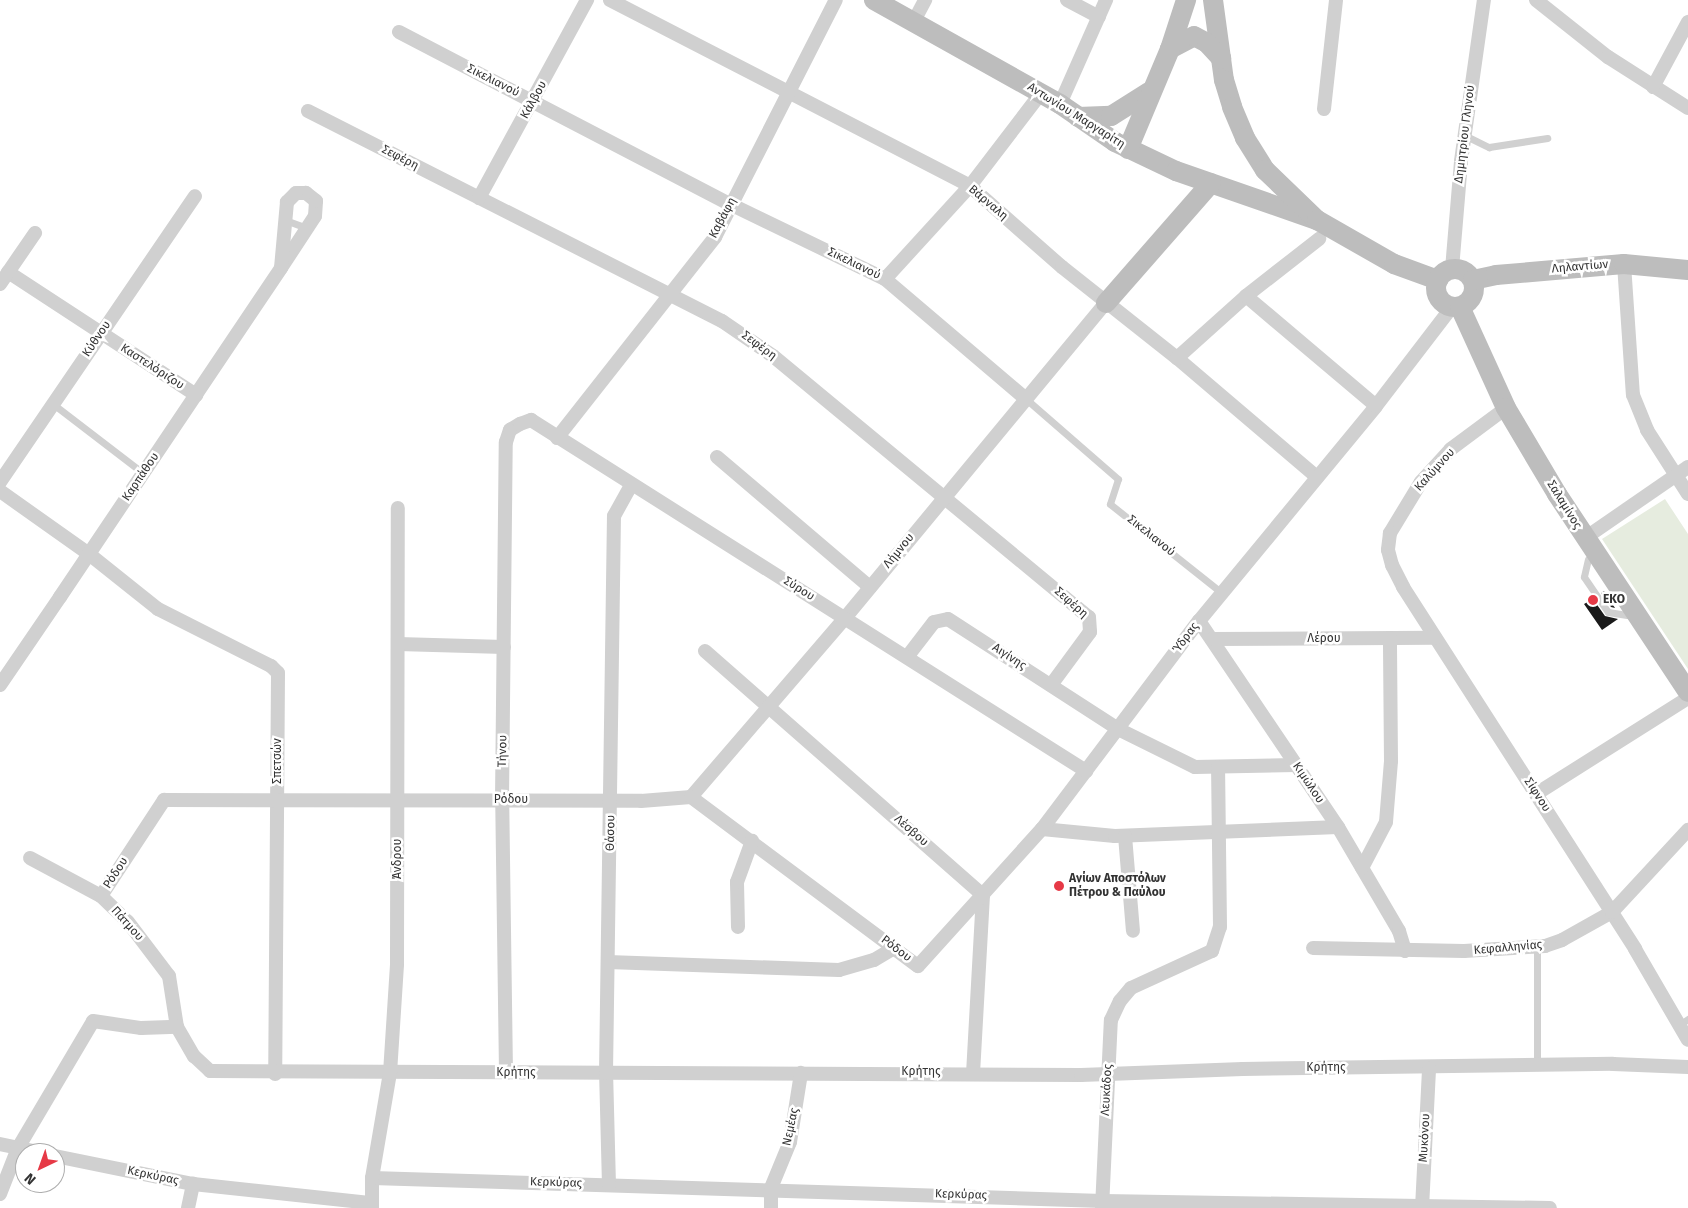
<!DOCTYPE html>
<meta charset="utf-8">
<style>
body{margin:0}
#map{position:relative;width:1688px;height:1208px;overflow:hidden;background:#fff;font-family:"Fira Sans",sans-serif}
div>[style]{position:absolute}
.green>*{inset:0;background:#e6ecdf}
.building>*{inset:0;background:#1a1a1a}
.lane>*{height:7px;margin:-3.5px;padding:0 3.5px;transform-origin:3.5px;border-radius:3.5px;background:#d0d0d0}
.street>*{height:14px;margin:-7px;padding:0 7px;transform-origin:7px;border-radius:7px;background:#d0d0d0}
.secondary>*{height:20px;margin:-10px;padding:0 10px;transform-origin:10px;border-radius:10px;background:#bdbdbd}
.secondary>.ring{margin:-10px;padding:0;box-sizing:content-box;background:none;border:20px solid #bdbdbd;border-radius:50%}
.dots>*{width:14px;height:14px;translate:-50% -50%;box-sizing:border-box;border:2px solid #fff;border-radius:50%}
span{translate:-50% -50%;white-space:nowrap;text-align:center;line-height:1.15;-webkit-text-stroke:5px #fff;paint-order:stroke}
.street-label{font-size:12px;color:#333}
.poi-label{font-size:12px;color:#333;font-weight:700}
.left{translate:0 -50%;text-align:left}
.north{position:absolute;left:15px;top:1143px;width:50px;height:50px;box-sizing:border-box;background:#fff;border:1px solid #adadad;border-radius:50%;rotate:222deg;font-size:14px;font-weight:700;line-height:20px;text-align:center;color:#333}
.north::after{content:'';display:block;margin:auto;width:18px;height:22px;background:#e63946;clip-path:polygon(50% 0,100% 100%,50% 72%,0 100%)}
</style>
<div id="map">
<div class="green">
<i style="clip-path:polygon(1665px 499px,1688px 534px,1688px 669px,1602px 539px)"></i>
</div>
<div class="building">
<i style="clip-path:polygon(1604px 591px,1615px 608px,1611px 607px,1601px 593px)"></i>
<i style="clip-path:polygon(1593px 599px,1605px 616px,1618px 619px,1602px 630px,1584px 604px)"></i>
</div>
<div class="lane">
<i style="left:1464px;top:135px;width:28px;rotate:26deg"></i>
<i style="left:1489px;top:147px;width:59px;rotate:-8.8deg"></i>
<i style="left:285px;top:220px;width:23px;rotate:20deg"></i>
<i style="left:1026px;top:399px;width:122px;rotate:41deg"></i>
<i style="left:1118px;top:479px;width:26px;rotate:108deg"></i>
<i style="left:1110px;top:504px;width:143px;rotate:38.5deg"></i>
<i style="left:53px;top:404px;width:113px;rotate:37.5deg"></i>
<i style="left:1588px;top:559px;width:18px;rotate:103deg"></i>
<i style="left:1584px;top:577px;width:42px;rotate:55.6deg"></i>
<i style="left:1608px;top:612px;width:19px;rotate:9deg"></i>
<i style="left:1537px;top:946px;width:119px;rotate:90deg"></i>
<i style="left:1679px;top:1025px;width:11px;rotate:-34deg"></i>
</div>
<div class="street">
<i style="left:610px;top:0;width:405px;rotate:27.3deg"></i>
<i style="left:970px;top:186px;width:123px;rotate:41.4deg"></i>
<i style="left:1062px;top:267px;width:147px;rotate:38.4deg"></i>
<i style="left:1177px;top:358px;width:184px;rotate:40.4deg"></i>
<i style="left:1067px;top:0;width:36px;rotate:28deg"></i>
<i style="left:1536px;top:0;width:92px;rotate:38.4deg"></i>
<i style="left:1608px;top:57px;width:95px;rotate:32.5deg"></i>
<i style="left:914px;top:21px;width:24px;rotate:-62deg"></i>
<i style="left:399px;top:32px;width:373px;rotate:27.5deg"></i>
<i style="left:730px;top:204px;width:172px;rotate:25.8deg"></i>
<i style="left:885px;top:279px;width:185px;rotate:40.4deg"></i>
<i style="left:1653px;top:87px;width:74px;rotate:-61.7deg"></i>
<i style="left:1060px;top:104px;width:114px;rotate:-66.1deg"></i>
<i style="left:1324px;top:109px;width:110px;rotate:-83.7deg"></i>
<i style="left:308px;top:111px;width:464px;rotate:26.9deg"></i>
<i style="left:722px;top:321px;width:62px;rotate:34.5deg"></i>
<i style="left:773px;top:356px;width:410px;rotate:39.6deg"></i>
<i style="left:1089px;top:617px;width:15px;rotate:86deg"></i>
<i style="left:1090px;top:632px;width:66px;rotate:126.3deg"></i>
<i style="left:479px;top:198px;width:226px;rotate:-61.4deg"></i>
<i style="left:1624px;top:264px;width:131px;rotate:86.1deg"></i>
<i style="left:1633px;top:395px;width:38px;rotate:68deg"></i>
<i style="left:1647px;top:430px;width:76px;rotate:57.4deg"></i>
<i style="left:1452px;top:269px;width:108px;rotate:-85.2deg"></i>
<i style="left:1461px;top:161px;width:163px;rotate:-81.9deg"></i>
<i style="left:8px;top:272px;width:225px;rotate:33.2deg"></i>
<i style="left:885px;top:279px;width:126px;rotate:-47.6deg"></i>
<i style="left:970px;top:186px;width:117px;rotate:-52.6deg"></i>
<i style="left:0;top:284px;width:62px;rotate:-55.5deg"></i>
<i style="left:1246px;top:296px;width:170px;rotate:40.2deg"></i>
<i style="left:1177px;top:358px;width:93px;rotate:-41.9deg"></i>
<i style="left:1246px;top:296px;width:93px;rotate:-38deg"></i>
<i style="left:1506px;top:408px;width:69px;rotate:143.3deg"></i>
<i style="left:1451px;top:449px;width:45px;rotate:132.3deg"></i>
<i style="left:1421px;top:482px;width:60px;rotate:121.3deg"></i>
<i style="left:1390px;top:533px;width:17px;rotate:97deg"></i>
<i style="left:1388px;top:550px;width:16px;rotate:75deg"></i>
<i style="left:1392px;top:565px;width:25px;rotate:63deg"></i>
<i style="left:1403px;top:587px;width:430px;rotate:57.3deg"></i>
<i style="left:1635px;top:949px;width:105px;rotate:59.8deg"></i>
<i style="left:557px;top:438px;width:256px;rotate:-51.8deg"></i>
<i style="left:715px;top:237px;width:266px;rotate:-63deg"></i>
<i style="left:717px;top:457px;width:201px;rotate:40.4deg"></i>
<i style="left:0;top:482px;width:346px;rotate:-55.7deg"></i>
<i style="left:0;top:491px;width:109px;rotate:35.3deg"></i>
<i style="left:89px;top:554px;width:88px;rotate:38.6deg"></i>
<i style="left:158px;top:609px;width:127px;rotate:26.8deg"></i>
<i style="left:271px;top:666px;width:10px;rotate:45deg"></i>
<i style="left:278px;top:673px;width:401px;rotate:90.4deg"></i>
<i style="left:1585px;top:538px;width:125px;rotate:-34.6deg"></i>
<i style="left:1199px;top:621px;width:249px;rotate:56deg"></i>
<i style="left:1338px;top:827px;width:121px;rotate:59.6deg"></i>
<i style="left:1399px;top:931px;width:21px;rotate:73deg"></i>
<i style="left:1212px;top:639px;width:223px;rotate:-0.3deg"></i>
<i style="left:398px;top:644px;width:106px;rotate:1.6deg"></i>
<i style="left:705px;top:651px;width:370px;rotate:41.3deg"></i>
<i style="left:983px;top:895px;width:177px;rotate:93.2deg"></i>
<i style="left:907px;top:657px;width:44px;rotate:-52.4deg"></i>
<i style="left:934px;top:622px;width:14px;rotate:-12deg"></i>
<i style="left:948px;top:619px;width:202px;rotate:32.9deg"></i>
<i style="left:1118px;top:729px;width:86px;rotate:26.3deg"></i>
<i style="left:1195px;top:767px;width:101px;rotate:-1.1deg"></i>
<i style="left:0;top:685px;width:107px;rotate:-55.7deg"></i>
<i style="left:60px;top:597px;width:396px;rotate:-56.1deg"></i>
<i style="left:281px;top:268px;width:62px;rotate:-56.8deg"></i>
<i style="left:315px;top:216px;width:15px;rotate:-86deg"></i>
<i style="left:316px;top:201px;width:13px;rotate:-141deg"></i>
<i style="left:306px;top:193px;width:10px;rotate:180deg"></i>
<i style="left:296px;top:193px;width:13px;rotate:135deg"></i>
<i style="left:287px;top:202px;width:66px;rotate:95.2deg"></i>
<i style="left:1536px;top:794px;width:180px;rotate:-32.3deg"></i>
<i style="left:691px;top:797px;width:236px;rotate:-49.3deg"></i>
<i style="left:845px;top:618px;width:409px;rotate:-50.4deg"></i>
<i style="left:1042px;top:829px;width:73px;rotate:5.5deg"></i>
<i style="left:1115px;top:836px;width:223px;rotate:-2.3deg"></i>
<i style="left:1125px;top:836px;width:95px;rotate:85.2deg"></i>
<i style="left:30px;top:858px;width:81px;rotate:28.2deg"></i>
<i style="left:101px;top:896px;width:37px;rotate:44deg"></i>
<i style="left:128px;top:922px;width:68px;rotate:52.8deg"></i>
<i style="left:169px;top:976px;width:52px;rotate:81.1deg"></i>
<i style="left:177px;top:1027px;width:34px;rotate:60deg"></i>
<i style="left:194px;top:1056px;width:22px;rotate:43deg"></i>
<i style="left:210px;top:1071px;width:871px;rotate:0.26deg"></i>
<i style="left:1081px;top:1075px;width:162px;rotate:-2.1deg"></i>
<i style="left:1243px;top:1069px;width:370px;rotate:-0.8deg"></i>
<i style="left:1613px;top:1064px;width:75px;rotate:2.3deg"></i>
<i style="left:1362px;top:868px;width:52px;rotate:-62.4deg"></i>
<i style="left:1386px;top:822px;width:61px;rotate:-85.3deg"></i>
<i style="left:1391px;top:761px;width:123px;rotate:-90.5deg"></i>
<i style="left:101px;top:896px;width:115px;rotate:-56.7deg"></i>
<i style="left:164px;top:800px;width:477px;rotate:0.1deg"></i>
<i style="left:641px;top:801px;width:50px;rotate:-4.6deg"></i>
<i style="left:691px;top:797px;width:283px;rotate:36.7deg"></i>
<i style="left:918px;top:966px;width:185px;rotate:-47.9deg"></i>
<i style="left:1042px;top:829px;width:261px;rotate:-53deg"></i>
<i style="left:1199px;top:621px;width:278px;rotate:-50.5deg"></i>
<i style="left:1376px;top:406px;width:125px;rotate:-52.5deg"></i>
<i style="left:738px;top:927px;width:45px;rotate:-91.3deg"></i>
<i style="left:737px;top:882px;width:44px;rotate:-69.9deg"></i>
<i style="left:1313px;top:948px;width:151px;rotate:1.1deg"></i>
<i style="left:1464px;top:951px;width:81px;rotate:-3.5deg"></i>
<i style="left:1545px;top:946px;width:18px;rotate:-19deg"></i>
<i style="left:1562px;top:940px;width:57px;rotate:-29.2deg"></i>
<i style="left:1612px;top:912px;width:112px;rotate:-47.2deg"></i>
<i style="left:608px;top:962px;width:231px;rotate:2deg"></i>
<i style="left:839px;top:970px;width:36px;rotate:-16deg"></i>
<i style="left:874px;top:960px;width:23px;rotate:-31deg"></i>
<i style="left:506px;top:1073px;width:273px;rotate:-90.8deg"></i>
<i style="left:502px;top:800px;width:358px;rotate:-89.4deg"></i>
<i style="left:506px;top:442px;width:13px;rotate:-72deg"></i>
<i style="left:510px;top:430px;width:12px;rotate:-31deg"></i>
<i style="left:520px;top:424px;width:12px;rotate:-20deg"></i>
<i style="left:531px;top:420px;width:657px;rotate:32.31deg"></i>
<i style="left:0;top:1144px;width:44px;rotate:11.8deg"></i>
<i style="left:55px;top:1156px;width:141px;rotate:11.5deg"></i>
<i style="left:193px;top:1184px;width:180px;rotate:6.1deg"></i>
<i style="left:372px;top:1178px;width:731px;rotate:1.8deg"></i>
<i style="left:1103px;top:1201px;width:447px;rotate:0.9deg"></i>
<i style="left:609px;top:1185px;width:112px;rotate:-91.5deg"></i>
<i style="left:606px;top:1073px;width:557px;rotate:-89.18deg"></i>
<i style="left:614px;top:516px;width:35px;rotate:-61deg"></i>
<i style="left:0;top:1194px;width:49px;rotate:-68.6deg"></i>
<i style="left:18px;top:1148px;width:147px;rotate:-59.4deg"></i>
<i style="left:93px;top:1021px;width:49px;rotate:8.3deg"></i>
<i style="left:141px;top:1028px;width:36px;rotate:-2deg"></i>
<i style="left:188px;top:1208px;width:25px;rotate:-78deg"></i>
<i style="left:372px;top:1208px;width:30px;rotate:-90deg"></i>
<i style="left:372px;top:1178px;width:107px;rotate:-80.3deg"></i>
<i style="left:390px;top:1073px;width:109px;rotate:-86.3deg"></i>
<i style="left:397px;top:964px;width:456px;rotate:-89.9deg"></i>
<i style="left:771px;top:1208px;width:20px;rotate:-90deg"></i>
<i style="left:771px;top:1188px;width:50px;rotate:-67.6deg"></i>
<i style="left:790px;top:1142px;width:70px;rotate:-80.9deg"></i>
<i style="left:1102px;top:1208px;width:188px;rotate:-87.3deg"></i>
<i style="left:1111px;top:1020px;width:21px;rotate:-65deg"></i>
<i style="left:1120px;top:1001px;width:17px;rotate:-50deg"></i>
<i style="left:1131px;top:988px;width:89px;rotate:-24.6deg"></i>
<i style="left:1212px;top:951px;width:25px;rotate:-72deg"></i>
<i style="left:1220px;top:927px;width:160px;rotate:-90.7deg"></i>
<i style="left:1422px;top:1208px;width:140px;rotate:-87.1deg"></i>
</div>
<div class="secondary">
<i style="left:874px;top:0;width:213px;rotate:29.2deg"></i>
<i style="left:1060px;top:104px;width:67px;rotate:34.6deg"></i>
<i style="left:1115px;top:142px;width:68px;rotate:25.4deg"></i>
<i style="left:1176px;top:171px;width:149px;rotate:19.2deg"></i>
<i style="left:1213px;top:0;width:81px;rotate:82.2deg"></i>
<i style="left:1224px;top:80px;width:28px;rotate:73deg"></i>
<i style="left:1232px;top:107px;width:34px;rotate:67deg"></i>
<i style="left:1245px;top:138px;width:38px;rotate:58deg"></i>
<i style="left:1265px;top:170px;width:72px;rotate:43.9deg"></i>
<i style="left:1317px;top:220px;width:89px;rotate:29.7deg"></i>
<i style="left:1394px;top:264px;width:47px;rotate:20deg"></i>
<i style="left:1170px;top:49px;width:27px;rotate:-28deg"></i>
<i style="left:1194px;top:36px;width:15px;rotate:28deg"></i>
<i style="left:1207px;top:43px;width:21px;rotate:47deg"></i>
<i style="left:1078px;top:117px;width:33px;rotate:-2deg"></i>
<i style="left:1111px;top:116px;width:45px;rotate:-32.3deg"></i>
<i style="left:1128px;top:149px;width:108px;rotate:-67.2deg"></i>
<i style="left:1170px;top:49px;width:52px;rotate:-71.9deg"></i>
<i class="ring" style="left:1436px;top:269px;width:18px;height:18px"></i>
<i style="left:1473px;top:280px;width:24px;rotate:-12deg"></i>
<i style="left:1496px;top:275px;width:128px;rotate:-4.9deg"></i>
<i style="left:1624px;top:264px;width:64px;rotate:5.4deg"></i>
<i style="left:1106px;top:303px;width:159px;rotate:-48.8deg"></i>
<i style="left:1460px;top:307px;width:111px;rotate:65.5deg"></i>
<i style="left:1506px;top:408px;width:100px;rotate:59.3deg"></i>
<i style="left:1557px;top:494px;width:237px;rotate:56.5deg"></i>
</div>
<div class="dots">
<i style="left:1593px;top:600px;background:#e63946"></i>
<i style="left:1059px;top:886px;background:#e63946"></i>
</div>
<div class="street-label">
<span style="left:493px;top:81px;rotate:27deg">Σικελιανού</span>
<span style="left:534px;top:100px;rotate:-61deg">Κάλβου</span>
<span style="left:1076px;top:116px;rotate:32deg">Αντωνίου Μαργαρίτη</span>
<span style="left:1465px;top:134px;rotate:-83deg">Δημητρίου Γληνού</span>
<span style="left:400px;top:158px;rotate:27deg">Σεφέρη</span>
<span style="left:988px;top:203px;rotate:40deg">Βάρναλη</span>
<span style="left:723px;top:218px;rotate:-62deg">Καβάφη</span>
<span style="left:854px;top:264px;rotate:26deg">Σικελιανού</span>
<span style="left:1580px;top:267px;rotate:-5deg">Ληλαντίων</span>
<span style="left:97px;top:339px;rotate:-56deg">Κύθνου</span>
<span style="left:759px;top:346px;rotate:36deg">Σεφέρη</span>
<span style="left:152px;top:367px;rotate:33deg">Καστελόριζου</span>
<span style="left:1435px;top:470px;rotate:-48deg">Καλύμνου</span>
<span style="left:141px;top:477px;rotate:-56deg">Καρπάθου</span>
<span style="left:1564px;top:505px;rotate:58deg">Σαλαμίνος</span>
<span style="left:1151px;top:536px;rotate:39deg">Σικελιανού</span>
<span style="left:899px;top:551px;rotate:-51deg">Λήμνου</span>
<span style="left:799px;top:589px;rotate:32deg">Σύρου</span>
<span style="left:1071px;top:603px;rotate:41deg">Σεφέρη</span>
<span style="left:1186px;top:638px;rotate:-53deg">Ύδρας</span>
<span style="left:1324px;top:639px">Λέρου</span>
<span style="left:1009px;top:657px;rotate:33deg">Αιγίνης</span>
<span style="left:503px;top:751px;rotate:-89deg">Τήνου</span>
<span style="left:278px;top:761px;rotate:-90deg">Σπετσών</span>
<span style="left:1308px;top:783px;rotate:56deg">Κιμώλου</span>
<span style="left:1537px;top:795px;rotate:57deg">Σίφνου</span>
<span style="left:511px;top:800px">Ρόδου</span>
<span style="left:911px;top:831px;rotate:41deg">Λέσβου</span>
<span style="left:611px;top:833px;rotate:-89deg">Θάσου</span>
<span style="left:398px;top:859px;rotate:-90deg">Άνδρου</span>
<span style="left:116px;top:873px;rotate:-57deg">Ρόδου</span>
<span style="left:127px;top:924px;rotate:48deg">Πάτμου</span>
<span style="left:1508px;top:948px;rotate:-5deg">Κεφαλληνίας</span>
<span style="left:896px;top:949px;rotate:37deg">Ρόδου</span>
<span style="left:1326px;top:1068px">Κρήτης</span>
<span style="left:921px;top:1072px">Κρήτης</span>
<span style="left:516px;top:1073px">Κρήτης</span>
<span style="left:1107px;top:1090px;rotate:-87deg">Λευκάδος</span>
<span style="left:791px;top:1127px;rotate:-78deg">Νεμέας</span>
<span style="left:1425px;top:1138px;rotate:-87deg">Μυκόνου</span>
<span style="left:153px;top:1176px;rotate:12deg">Κερκύρας</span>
<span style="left:556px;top:1183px;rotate:2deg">Κερκύρας</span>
<span style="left:961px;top:1195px;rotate:2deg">Κερκύρας</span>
</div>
<div class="poi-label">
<span class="left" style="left:1603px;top:600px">EKO</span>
<span class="left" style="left:1069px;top:886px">Αγίων Αποστόλων<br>Πέτρου &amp; Παύλου</span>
</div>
<div class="north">N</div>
</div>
